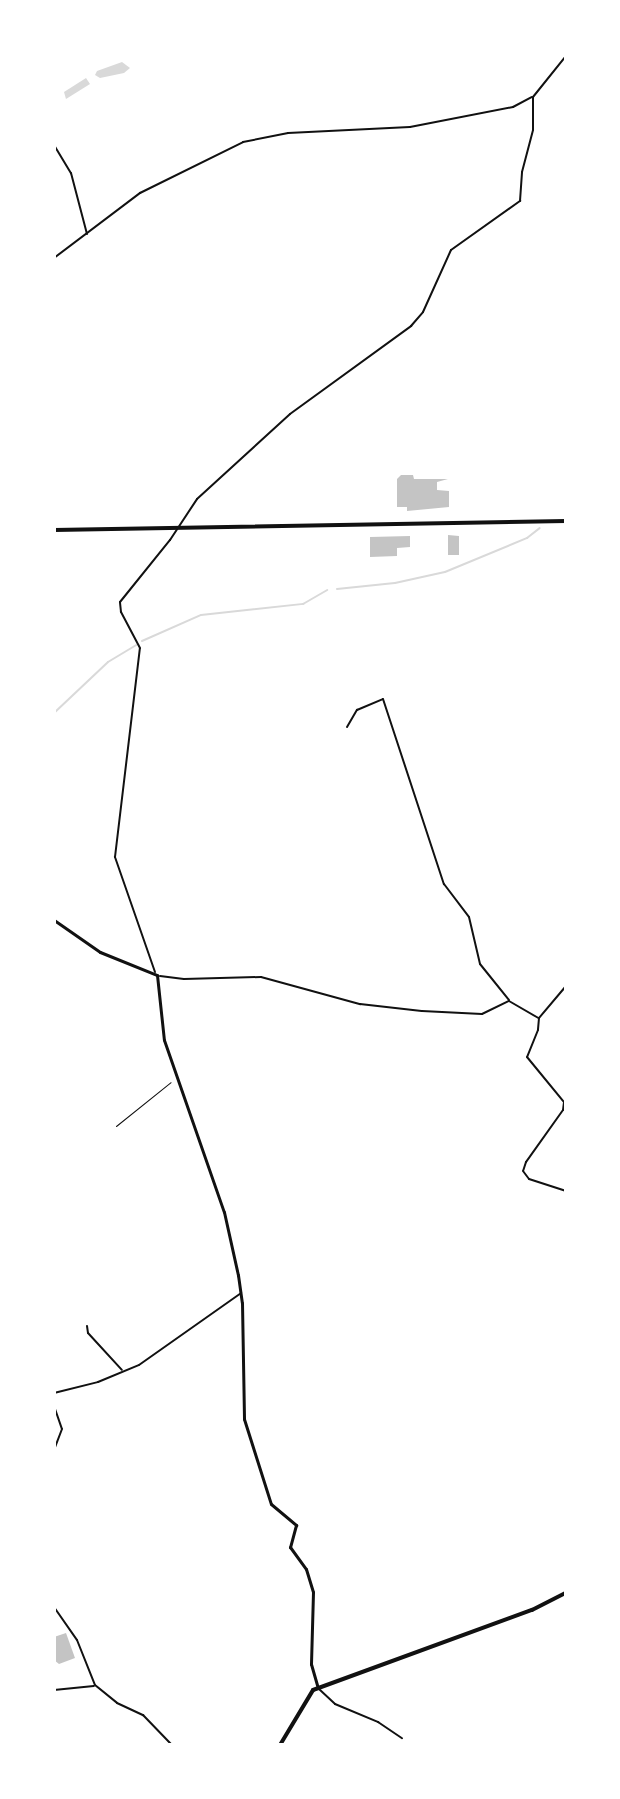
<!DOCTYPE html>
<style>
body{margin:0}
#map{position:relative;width:620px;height:1799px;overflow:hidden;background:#fff;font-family:"Archivo Narrow",sans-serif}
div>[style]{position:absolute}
.water>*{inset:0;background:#d9d9d9}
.stream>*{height:2px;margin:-1px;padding:0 1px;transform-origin:1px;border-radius:1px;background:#d9d9d9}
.building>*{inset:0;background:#c4c4c4}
.path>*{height:1px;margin:-0.5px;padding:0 0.5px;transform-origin:0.5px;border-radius:0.5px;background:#111}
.minor>*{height:2px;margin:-1px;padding:0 1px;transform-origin:1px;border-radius:1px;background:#111}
.tertiary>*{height:3px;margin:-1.5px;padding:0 1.5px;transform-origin:1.5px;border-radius:1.5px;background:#111}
.secondary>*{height:4px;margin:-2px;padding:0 2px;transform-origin:2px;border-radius:2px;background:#111}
.primary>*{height:4px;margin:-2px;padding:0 2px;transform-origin:2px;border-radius:2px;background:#111}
span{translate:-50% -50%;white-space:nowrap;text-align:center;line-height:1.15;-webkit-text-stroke:8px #fff;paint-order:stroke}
.frame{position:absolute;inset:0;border:56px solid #fff;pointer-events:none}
</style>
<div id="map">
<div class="water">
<i style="clip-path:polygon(122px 62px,130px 68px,124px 73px,100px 78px,95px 75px,97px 71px)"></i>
<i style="clip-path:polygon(86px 78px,90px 84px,66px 99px,64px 92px)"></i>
</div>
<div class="stream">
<i style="left:337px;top:589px;width:58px;rotate:-5.9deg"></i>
<i style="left:395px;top:583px;width:51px;rotate:-12.4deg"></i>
<i style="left:445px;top:572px;width:89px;rotate:-22.5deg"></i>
<i style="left:527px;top:538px;width:16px;rotate:-38deg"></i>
<i style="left:142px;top:641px;width:64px;rotate:-23.8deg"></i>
<i style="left:201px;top:615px;width:103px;rotate:-6.2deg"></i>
<i style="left:303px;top:604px;width:28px;rotate:-30deg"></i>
<i style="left:54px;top:713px;width:74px;rotate:-43.4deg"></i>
<i style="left:108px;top:662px;width:33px;rotate:-31deg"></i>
</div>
<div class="building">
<i style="clip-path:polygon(401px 475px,413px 475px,414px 479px,448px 479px,437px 482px,437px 490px,449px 491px,449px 507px,407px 511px,407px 507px,397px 507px,397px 479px)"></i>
<i style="clip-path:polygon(448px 535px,459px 536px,459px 555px,448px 555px)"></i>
<i style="clip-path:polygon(410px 536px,410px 547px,397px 548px,397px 556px,370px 557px,370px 537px)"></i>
<i style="clip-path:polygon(66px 1633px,75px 1658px,59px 1664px,54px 1660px,54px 1637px)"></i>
</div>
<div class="path">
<i style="left:116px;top:1126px;width:70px;rotate:-38.7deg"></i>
</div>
<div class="minor">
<i style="left:54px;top:145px;width:33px;rotate:59deg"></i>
<i style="left:71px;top:173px;width:63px;rotate:75.3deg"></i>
<i style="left:54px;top:258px;width:108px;rotate:-37.1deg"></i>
<i style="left:140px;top:193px;width:115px;rotate:-26.3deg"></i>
<i style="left:243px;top:142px;width:46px;rotate:-11.3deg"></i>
<i style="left:288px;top:133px;width:122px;rotate:-2.8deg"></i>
<i style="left:410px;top:127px;width:105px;rotate:-11deg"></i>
<i style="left:513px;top:107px;width:21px;rotate:-28deg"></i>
<i style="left:347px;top:727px;width:20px;rotate:-60deg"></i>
<i style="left:357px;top:710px;width:28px;rotate:-23deg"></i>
<i style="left:383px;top:699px;width:195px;rotate:71.8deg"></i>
<i style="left:444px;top:884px;width:41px;rotate:52.9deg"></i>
<i style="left:469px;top:917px;width:48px;rotate:76.8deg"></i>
<i style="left:480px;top:964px;width:46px;rotate:51.1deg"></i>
<i style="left:155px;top:972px;width:122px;rotate:-109.2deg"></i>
<i style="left:115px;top:857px;width:210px;rotate:-83.2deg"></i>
<i style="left:140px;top:648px;width:41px;rotate:-117.8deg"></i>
<i style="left:121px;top:612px;width:10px;rotate:-96deg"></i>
<i style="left:120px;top:602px;width:80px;rotate:-51.1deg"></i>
<i style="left:170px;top:540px;width:49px;rotate:-56.6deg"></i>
<i style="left:197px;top:499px;width:126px;rotate:-42.4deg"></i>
<i style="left:290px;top:414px;width:150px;rotate:-36deg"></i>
<i style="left:411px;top:326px;width:18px;rotate:-49deg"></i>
<i style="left:423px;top:312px;width:68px;rotate:-65.7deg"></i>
<i style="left:451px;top:250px;width:85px;rotate:-35.4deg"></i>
<i style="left:520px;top:201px;width:29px;rotate:-86deg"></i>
<i style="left:522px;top:172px;width:43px;rotate:-75.3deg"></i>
<i style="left:533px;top:130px;width:33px;rotate:-90deg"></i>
<i style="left:533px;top:97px;width:53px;rotate:-51.2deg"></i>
<i style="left:160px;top:976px;width:24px;rotate:7deg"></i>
<i style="left:184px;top:979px;width:77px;rotate:-1.5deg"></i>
<i style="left:261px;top:977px;width:103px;rotate:15.3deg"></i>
<i style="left:360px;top:1004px;width:62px;rotate:6.4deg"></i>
<i style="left:422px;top:1011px;width:60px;rotate:2.9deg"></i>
<i style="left:482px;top:1014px;width:30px;rotate:-26deg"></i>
<i style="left:509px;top:1001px;width:34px;rotate:30deg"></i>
<i style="left:566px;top:986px;width:42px;rotate:130.2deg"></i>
<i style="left:539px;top:1018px;width:12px;rotate:95deg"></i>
<i style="left:538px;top:1030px;width:29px;rotate:112deg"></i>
<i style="left:527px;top:1057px;width:58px;rotate:50.6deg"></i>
<i style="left:564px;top:1102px;width:8px;rotate:97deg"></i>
<i style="left:563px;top:1110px;width:64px;rotate:125.4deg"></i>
<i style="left:526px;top:1162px;width:9px;rotate:108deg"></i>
<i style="left:523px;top:1171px;width:10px;rotate:53deg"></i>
<i style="left:529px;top:1179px;width:39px;rotate:18deg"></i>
<i style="left:87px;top:1326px;width:7px;rotate:82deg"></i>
<i style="left:88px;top:1333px;width:50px;rotate:47.4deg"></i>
<i style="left:54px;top:1393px;width:45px;rotate:-14deg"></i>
<i style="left:98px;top:1382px;width:44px;rotate:-22.5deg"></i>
<i style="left:139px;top:1365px;width:125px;rotate:-35.2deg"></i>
<i style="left:54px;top:1406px;width:24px;rotate:71deg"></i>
<i style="left:62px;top:1429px;width:22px;rotate:111deg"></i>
<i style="left:54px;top:1607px;width:40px;rotate:55.1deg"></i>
<i style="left:77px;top:1640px;width:48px;rotate:68.2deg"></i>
<i style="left:95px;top:1685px;width:28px;rotate:39deg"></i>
<i style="left:117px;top:1703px;width:29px;rotate:25deg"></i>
<i style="left:143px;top:1715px;width:42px;rotate:46deg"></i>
<i style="left:319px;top:1689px;width:22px;rotate:43deg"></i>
<i style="left:335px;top:1704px;width:47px;rotate:22.7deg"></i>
<i style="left:378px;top:1722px;width:29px;rotate:34deg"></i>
<i style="left:54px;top:1690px;width:40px;rotate:-5.7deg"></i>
</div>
<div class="tertiary">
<i style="left:54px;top:920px;width:56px;rotate:34.8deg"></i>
<i style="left:100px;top:952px;width:61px;rotate:22deg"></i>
<i style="left:157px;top:975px;width:65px;rotate:83.9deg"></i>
<i style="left:164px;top:1040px;width:182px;rotate:70.8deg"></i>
<i style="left:224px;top:1212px;width:65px;rotate:77.5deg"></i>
<i style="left:238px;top:1275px;width:28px;rotate:82deg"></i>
<i style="left:242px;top:1303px;width:116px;rotate:89deg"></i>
<i style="left:244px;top:1419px;width:89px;rotate:72.4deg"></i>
<i style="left:271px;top:1504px;width:33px;rotate:40deg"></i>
<i style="left:296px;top:1525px;width:23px;rotate:105deg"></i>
<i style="left:290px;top:1547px;width:27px;rotate:54deg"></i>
<i style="left:306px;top:1569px;width:24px;rotate:73deg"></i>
<i style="left:313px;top:1592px;width:72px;rotate:91.6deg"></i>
<i style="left:311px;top:1664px;width:25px;rotate:74deg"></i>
</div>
<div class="secondary">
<i style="left:280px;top:1745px;width:64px;rotate:-59deg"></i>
<i style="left:313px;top:1690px;width:233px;rotate:-20.1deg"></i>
<i style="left:532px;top:1610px;width:38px;rotate:-27deg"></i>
</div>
<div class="primary">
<i style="left:54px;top:530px;width:512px;rotate:-1.01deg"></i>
</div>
<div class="frame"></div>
</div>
